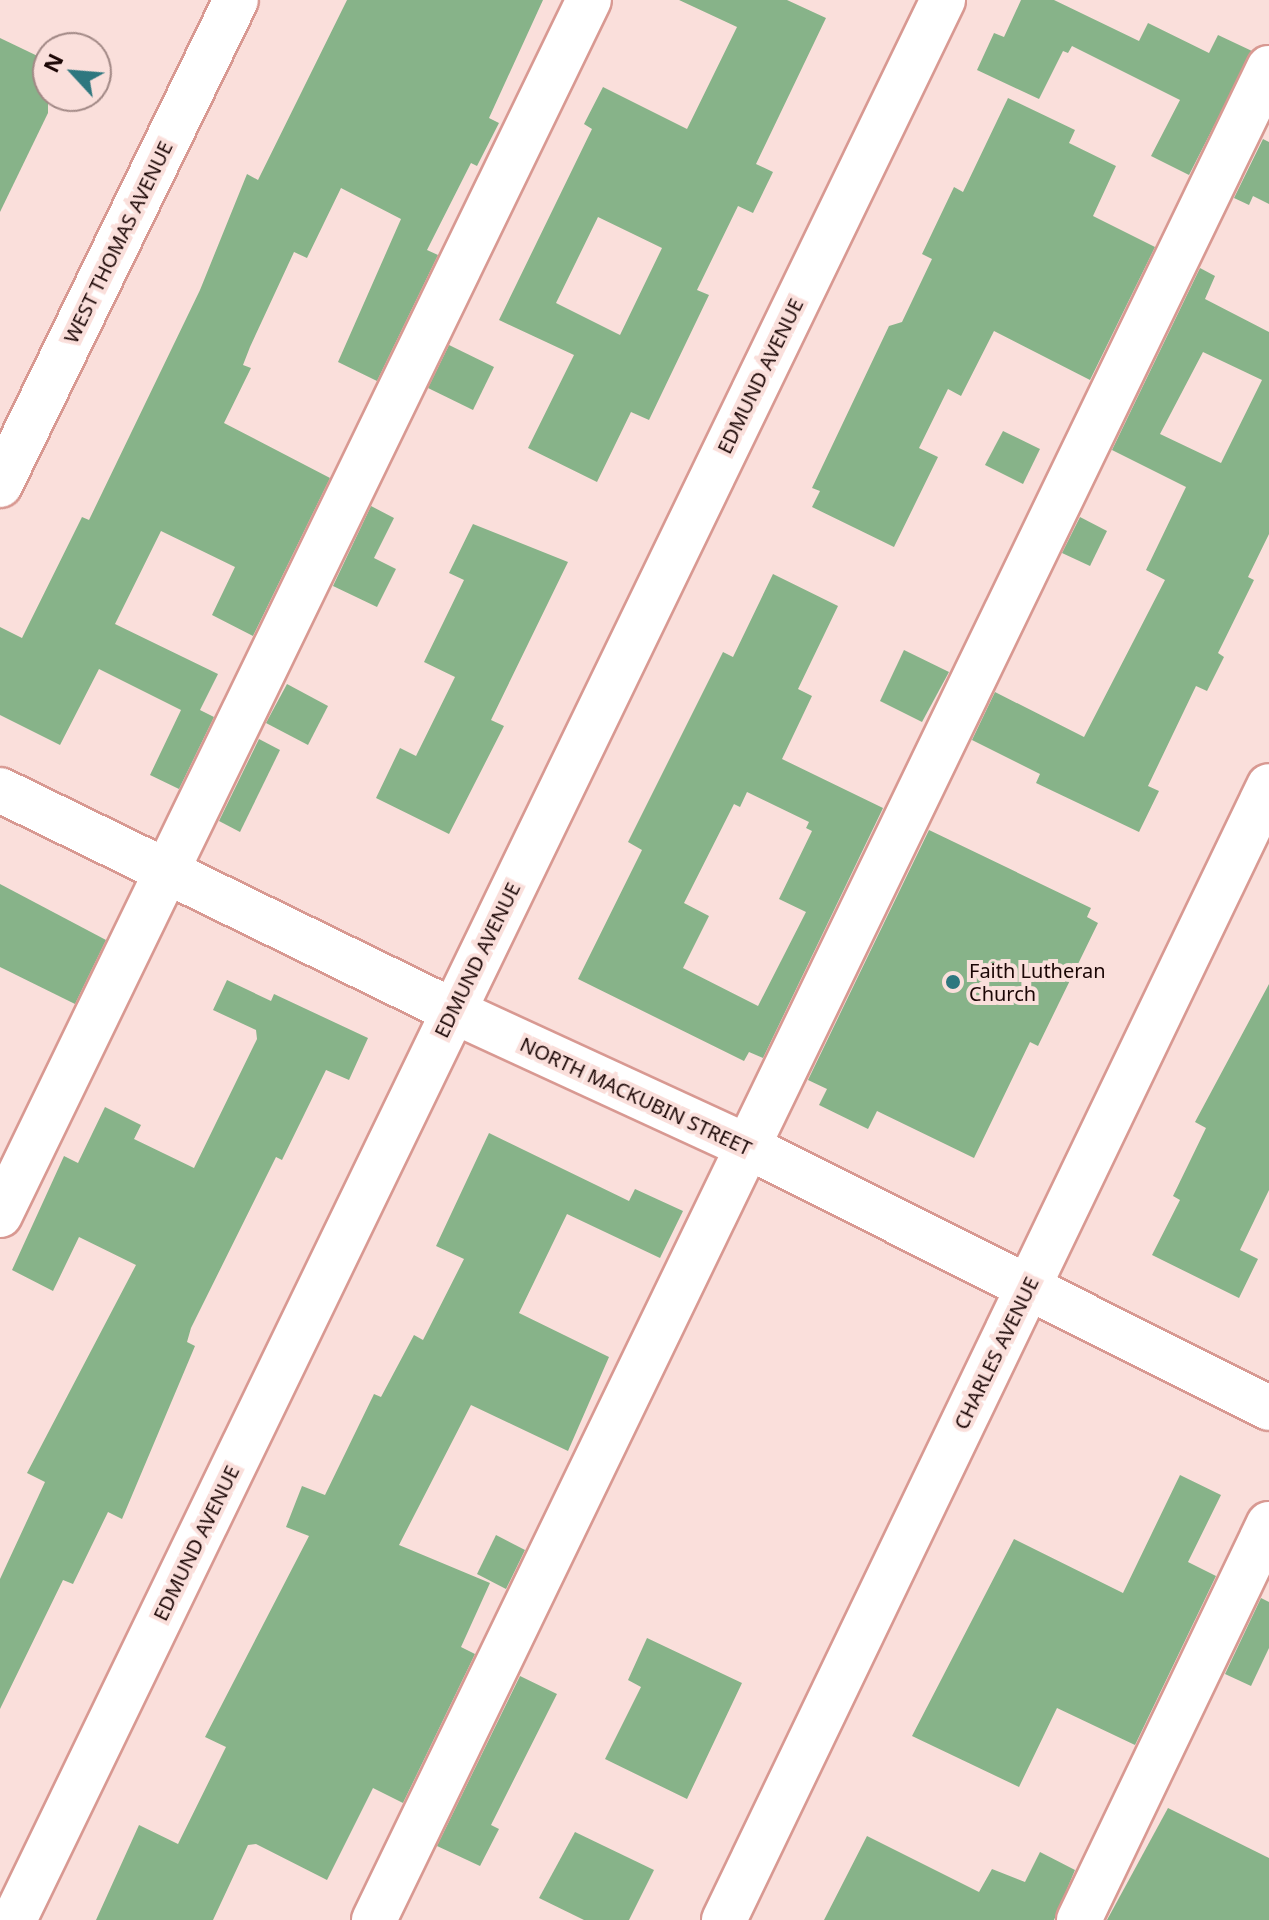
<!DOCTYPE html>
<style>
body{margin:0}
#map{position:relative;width:1269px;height:1920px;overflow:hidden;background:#fadfdb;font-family:"Noto Sans",sans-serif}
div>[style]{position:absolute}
.building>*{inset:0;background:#87b389}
.roads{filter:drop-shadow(2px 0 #d89992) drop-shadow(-2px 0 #d89992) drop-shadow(0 2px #d89992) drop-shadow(0 -2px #d89992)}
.minor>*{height:44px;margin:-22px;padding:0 22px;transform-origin:22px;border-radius:22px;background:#fff}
.dots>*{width:22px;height:22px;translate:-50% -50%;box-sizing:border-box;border:4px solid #fadfdb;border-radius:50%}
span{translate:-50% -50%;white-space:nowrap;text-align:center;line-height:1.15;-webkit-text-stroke:8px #fadfdb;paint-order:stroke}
.street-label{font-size:20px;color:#1b0605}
.poi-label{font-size:20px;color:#1b0605}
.left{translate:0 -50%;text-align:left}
.north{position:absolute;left:32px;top:32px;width:80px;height:80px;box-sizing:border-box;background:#fadfdb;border:2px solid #a18885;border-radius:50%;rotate:296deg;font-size:22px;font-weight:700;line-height:32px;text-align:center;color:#1b0605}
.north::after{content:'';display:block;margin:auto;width:28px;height:36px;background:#2e777f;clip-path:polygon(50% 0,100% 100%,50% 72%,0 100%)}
</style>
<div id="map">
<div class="building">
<i style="clip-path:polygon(347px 0,543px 0,489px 118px,499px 123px,477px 166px,471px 163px,427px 250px,438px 255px,377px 381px,338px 362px,401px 219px,341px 188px,307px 258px,294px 252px,250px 347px,243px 365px,251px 368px,224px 423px,330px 478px,253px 636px,212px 615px,235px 567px,161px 531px,115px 624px,218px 674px,200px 710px,214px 717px,179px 789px,150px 775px,181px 710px,99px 669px,60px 745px,0 715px,0 627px,22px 638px,82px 517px,89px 520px,200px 290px,247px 174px,258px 180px)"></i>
<i style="clip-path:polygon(evenodd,679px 0,787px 0,826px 18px,756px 164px,773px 172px,753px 213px,738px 206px,697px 290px,709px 295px,649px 420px,631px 412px,597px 482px,528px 448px,574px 355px,499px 320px,592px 129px,584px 124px,603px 87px,687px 129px,737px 27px,679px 0,598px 217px,662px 248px,620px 335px,556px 303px,598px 217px)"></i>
<i style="clip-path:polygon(1021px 0,1054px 0,1139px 41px,1148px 23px,1209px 53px,1218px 35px,1252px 51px,1189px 175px,1151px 156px,1180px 100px,1072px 46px,1068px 53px,1063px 51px,1039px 99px,977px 70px,994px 33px,1004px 37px)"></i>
<i style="clip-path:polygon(0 38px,48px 61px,48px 113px,0 212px)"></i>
<i style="clip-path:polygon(1008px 98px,1075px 130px,1069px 143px,1116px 166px,1093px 216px,1155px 247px,1090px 380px,994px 331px,961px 396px,948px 389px,919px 448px,938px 457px,894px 547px,812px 507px,820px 491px,812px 488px,889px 326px,902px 322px,932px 259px,922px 254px,954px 187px,963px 192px)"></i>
<i style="clip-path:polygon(1263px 139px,1269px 142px,1269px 204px,1253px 196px,1249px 205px,1234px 198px)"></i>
<i style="clip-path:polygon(evenodd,1200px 268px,1215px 276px,1205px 299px,1269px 332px,1269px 534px,1248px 577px,1254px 580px,1218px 653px,1224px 657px,1207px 691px,1196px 686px,1148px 786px,1159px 791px,1139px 832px,1036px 783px,1040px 774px,972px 740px,995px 692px,1084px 737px,1165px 580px,1146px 570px,1186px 487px,1112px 450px,1200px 268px,1203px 352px,1262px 380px,1221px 463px,1160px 434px,1203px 352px)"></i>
<i style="clip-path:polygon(449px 345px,494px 367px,473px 410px,428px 388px)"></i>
<i style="clip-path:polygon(1003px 431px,1040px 449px,1023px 484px,985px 465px)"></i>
<i style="clip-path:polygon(371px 506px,394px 518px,374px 558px,396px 569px,377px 607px,333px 586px)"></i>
<i style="clip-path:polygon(1080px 517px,1107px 531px,1090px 566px,1062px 553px)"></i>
<i style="clip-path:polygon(473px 524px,568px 562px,491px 720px,504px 726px,449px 834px,376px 798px,400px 748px,416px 756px,455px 677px,424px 662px,464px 580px,449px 573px)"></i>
<i style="clip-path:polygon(evenodd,773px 574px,838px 606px,798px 689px,812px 696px,782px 759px,883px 808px,763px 1058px,749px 1052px,744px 1061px,578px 979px,642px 850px,628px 842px,723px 652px,733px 657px,773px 574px,747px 792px,809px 822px,806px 828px,812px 831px,779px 899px,806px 912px,758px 1006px,683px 968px,709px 916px,684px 903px,734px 804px,740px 807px,747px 792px)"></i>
<i style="clip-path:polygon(904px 650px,949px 672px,922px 722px,880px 701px)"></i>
<i style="clip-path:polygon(287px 684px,328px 706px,308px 745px,266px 723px)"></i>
<i style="clip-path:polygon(259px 739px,280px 750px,240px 832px,219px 821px)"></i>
<i style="clip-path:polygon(929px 830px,1091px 908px,1087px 917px,1098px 923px,1038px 1046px,1030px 1042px,974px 1158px,877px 1111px,868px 1129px,819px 1105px,827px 1089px,808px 1080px)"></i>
<i style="clip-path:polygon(0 884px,106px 940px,75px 1004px,0 967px)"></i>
<i style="clip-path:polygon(227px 980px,271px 1001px,274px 994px,368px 1038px,349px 1080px,326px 1070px,282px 1160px,276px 1157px,191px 1328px,187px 1342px,195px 1346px,122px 1519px,108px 1512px,73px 1584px,63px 1580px,0 1709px,0 1579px,45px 1482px,27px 1473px,136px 1265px,79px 1237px,53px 1291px,12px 1270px,64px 1156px,78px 1163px,105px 1107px,141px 1125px,134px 1139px,194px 1168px,257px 1039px,256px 1030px,213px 1010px)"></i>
<i style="clip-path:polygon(1269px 984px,1269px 1190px,1240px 1250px,1258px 1259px,1239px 1298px,1152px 1255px,1180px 1200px,1173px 1196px,1206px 1128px,1195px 1122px)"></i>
<i style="clip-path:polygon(489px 1133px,629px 1201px,635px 1189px,683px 1211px,660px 1258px,567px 1214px,519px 1313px,609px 1357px,568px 1451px,471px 1405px,399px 1545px,490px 1583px,461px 1647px,475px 1654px,403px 1803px,373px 1788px,327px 1880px,256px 1844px,248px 1845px,213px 1920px,96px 1920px,139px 1825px,178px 1844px,226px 1747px,205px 1737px,309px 1536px,286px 1527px,302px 1486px,325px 1495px,374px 1394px,381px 1397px,414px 1335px,423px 1340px,464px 1259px,436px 1246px)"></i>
<i style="clip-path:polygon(1180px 1475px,1221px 1495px,1188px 1562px,1216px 1576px,1135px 1745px,1057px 1708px,1019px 1787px,912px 1736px,1014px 1539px,1123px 1593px)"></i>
<i style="clip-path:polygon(496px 1535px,525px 1550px,506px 1589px,477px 1574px)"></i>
<i style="clip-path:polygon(1261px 1598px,1269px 1602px,1269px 1648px,1251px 1686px,1225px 1674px)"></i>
<i style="clip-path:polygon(647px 1638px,742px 1683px,687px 1799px,605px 1759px,641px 1687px,628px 1680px)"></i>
<i style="clip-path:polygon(520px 1676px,557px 1694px,491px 1825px,499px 1829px,480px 1866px,437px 1846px)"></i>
<i style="clip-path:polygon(1168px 1808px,1269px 1858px,1269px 1920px,1107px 1920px)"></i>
<i style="clip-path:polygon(575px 1832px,654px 1870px,629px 1920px,584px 1920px,539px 1898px)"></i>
<i style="clip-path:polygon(867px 1836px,979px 1892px,992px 1869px,1025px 1882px,1040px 1852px,1075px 1870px,1054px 1920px,824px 1920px)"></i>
</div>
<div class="roads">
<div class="minor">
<i style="left:0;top:485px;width:539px;rotate:-64.05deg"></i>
<i style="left:0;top:790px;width:504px;rotate:26.01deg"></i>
<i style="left:453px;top:1011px;width:320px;rotate:24.7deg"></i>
<i style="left:744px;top:1145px;width:587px;rotate:26.61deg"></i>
<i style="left:0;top:1215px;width:1350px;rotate:-64.14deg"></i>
<i style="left:14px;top:1920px;width:2133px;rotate:-64.18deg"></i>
<i style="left:374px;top:1920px;width:2057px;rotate:-64.21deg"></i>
<i style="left:724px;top:1920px;width:1258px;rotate:-64.33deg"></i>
<i style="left:1079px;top:1920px;width:439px;rotate:-64.4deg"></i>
</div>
</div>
<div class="dots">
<i style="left:953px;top:982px;background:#2e777f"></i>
</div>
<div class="street-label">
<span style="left:118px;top:242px;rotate:-64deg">WEST THOMAS AVENUE</span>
<span style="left:760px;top:376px;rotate:-64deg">EDMUND AVENUE</span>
<span style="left:477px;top:960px;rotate:-64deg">EDMUND AVENUE</span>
<span style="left:636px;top:1096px;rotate:25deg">NORTH MACKUBIN STREET</span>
<span style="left:996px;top:1353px;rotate:-64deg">CHARLES AVENUE</span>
<span style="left:196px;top:1543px;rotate:-64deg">EDMUND AVENUE</span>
</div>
<div class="poi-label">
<span class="left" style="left:969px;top:982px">Faith Lutheran<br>Church</span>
</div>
<div class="north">N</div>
</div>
